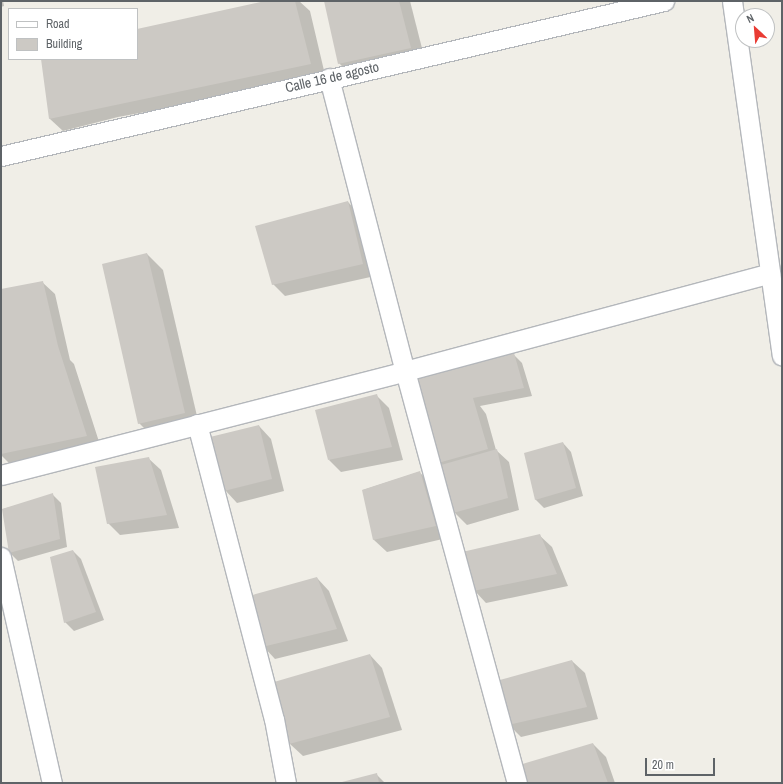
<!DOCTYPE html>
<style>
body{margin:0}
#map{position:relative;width:783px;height:784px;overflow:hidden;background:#f0eee7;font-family:"Archivo Narrow",sans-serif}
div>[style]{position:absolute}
.shadow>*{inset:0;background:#0003}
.building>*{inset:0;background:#ccc9c4}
.roads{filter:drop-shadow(1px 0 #b4b7bb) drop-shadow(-1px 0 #b4b7bb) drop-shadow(0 1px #b4b7bb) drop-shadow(0 -1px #b4b7bb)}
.street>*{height:19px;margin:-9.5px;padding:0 9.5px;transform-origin:9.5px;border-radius:9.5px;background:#fff}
span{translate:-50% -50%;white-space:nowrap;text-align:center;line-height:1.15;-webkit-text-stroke:4px #fff;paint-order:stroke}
.street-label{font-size:14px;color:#5e6367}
.frame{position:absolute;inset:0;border:2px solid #5e6367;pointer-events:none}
.legend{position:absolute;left:8px;top:8px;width:130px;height:52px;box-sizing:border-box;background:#fff;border:1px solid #bfc1c2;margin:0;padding:5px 7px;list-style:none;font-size:12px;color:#5e6367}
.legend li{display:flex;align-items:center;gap:8px;height:20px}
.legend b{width:20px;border:1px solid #bfc1c2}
.north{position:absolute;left:735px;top:8px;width:40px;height:40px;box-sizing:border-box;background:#fff;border:1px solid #bfc1c2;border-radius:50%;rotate:334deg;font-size:11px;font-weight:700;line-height:16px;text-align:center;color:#5e6367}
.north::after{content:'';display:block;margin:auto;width:14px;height:18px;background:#e93c34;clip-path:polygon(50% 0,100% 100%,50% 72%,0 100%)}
.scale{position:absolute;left:645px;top:758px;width:70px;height:18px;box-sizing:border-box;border:2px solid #5e6367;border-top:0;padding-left:5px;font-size:12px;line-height:14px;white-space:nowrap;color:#5e6367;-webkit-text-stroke:3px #fff;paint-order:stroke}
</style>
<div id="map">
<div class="shadow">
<i style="clip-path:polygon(1px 1px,3px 1px,4px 6px,1px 7px)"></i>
<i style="clip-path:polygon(270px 1px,299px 1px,310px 11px,326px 79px,118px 117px,63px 131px,50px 119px,42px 59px,137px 59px,137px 31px)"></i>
<i style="clip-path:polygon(325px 1px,410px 1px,426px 64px,354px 79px,339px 63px)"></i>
<i style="clip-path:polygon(348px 202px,360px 215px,375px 276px,285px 296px,273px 284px)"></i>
<i style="clip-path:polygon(147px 254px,163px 270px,200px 429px,155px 439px,139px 423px)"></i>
<i style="clip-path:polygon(42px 282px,55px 294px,70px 360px,74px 364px,102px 451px,16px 470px,1px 455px,1px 290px)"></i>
<i style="clip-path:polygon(514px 355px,522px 363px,532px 396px,480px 406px,486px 414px,496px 450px,509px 462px,519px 510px,467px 525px,454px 512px,442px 466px,439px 463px,465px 365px)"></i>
<i style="clip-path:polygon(376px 395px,389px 408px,403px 460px,341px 472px,329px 460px)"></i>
<i style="clip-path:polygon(259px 426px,271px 439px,284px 491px,237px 503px,225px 490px)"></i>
<i style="clip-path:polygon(563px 443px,571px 452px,583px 496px,544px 508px,536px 500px,525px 454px)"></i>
<i style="clip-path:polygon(148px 458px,161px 470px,179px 528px,120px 535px,108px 523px)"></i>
<i style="clip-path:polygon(419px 472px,432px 484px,447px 538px,387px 552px,374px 540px,363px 490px)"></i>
<i style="clip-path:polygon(53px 495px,61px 503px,67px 547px,18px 561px,10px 553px,3px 509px)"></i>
<i style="clip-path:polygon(539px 535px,552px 547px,568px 586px,486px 603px,474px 590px)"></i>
<i style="clip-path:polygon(73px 551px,81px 559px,104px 620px,74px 631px,65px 622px)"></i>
<i style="clip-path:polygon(317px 578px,329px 591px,348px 641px,275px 659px,263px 646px)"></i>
<i style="clip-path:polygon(370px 655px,382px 668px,402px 730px,303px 756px,290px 744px,276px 683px)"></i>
<i style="clip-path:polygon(572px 661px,585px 673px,598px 719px,521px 737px,509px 725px)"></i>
<i style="clip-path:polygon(593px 744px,606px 757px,615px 783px,525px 783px)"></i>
<i style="clip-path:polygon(376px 774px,385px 783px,344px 783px)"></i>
</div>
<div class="building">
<i style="clip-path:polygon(265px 1px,295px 1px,311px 64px,49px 119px,41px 59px,137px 59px,137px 29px)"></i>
<i style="clip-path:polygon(324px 1px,399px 1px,411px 48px,338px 64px)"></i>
<i style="clip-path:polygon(348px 201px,363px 264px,272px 285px,255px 226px)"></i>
<i style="clip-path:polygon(147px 253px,185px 413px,138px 424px,102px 264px)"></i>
<i style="clip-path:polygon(43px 281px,58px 346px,87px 436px,1px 454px,1px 289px)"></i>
<i style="clip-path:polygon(514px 353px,524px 388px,473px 398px,488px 449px,438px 463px,412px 375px)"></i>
<i style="clip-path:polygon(377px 394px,392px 447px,328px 460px,315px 410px)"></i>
<i style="clip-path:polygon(259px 425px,272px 479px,224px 491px,210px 437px)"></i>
<i style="clip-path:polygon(563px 442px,576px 488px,535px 500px,524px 453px)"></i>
<i style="clip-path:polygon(497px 449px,508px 498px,453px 513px,441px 465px)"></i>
<i style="clip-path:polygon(149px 457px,167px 515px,107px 524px,95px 467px)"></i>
<i style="clip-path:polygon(420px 471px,436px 526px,373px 540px,362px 490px)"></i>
<i style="clip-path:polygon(53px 493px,60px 539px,9px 553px,2px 509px)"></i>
<i style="clip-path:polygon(540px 534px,557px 574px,473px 591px,462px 552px)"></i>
<i style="clip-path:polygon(73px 550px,96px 612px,64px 623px,50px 557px)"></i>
<i style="clip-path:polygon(317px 577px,337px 629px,262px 647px,249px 596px)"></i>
<i style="clip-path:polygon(370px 654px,390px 717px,289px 744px,274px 682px)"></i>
<i style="clip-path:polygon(572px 660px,587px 707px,508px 725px,496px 681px)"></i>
<i style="clip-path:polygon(593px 743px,608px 783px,524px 783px,519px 765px)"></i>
<i style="clip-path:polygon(377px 773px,379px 783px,342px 783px,342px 782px)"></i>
</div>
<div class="roads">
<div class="street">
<i style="left:732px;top:1px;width:358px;rotate:82deg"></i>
<i style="left:329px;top:78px;width:303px;rotate:75.5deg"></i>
<i style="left:405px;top:371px;width:378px;rotate:-15deg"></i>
<i style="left:1px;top:156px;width:681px;rotate:-13.16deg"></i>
<i style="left:197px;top:424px;width:305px;rotate:75.4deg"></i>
<i style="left:274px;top:719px;width:65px;rotate:79.4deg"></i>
<i style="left:1px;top:475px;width:417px;rotate:-14.4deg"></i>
<i style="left:405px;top:371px;width:427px;rotate:74.8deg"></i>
<i style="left:1px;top:557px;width:232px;rotate:77.3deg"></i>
</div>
</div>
<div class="street-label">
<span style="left:332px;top:77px;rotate:-13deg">Calle 16 de agosto</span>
</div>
<div class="frame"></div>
<ul class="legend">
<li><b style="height:5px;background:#fff"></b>Road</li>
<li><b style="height:11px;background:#ccc9c4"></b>Building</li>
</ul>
<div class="north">N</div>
<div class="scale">20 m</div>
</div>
